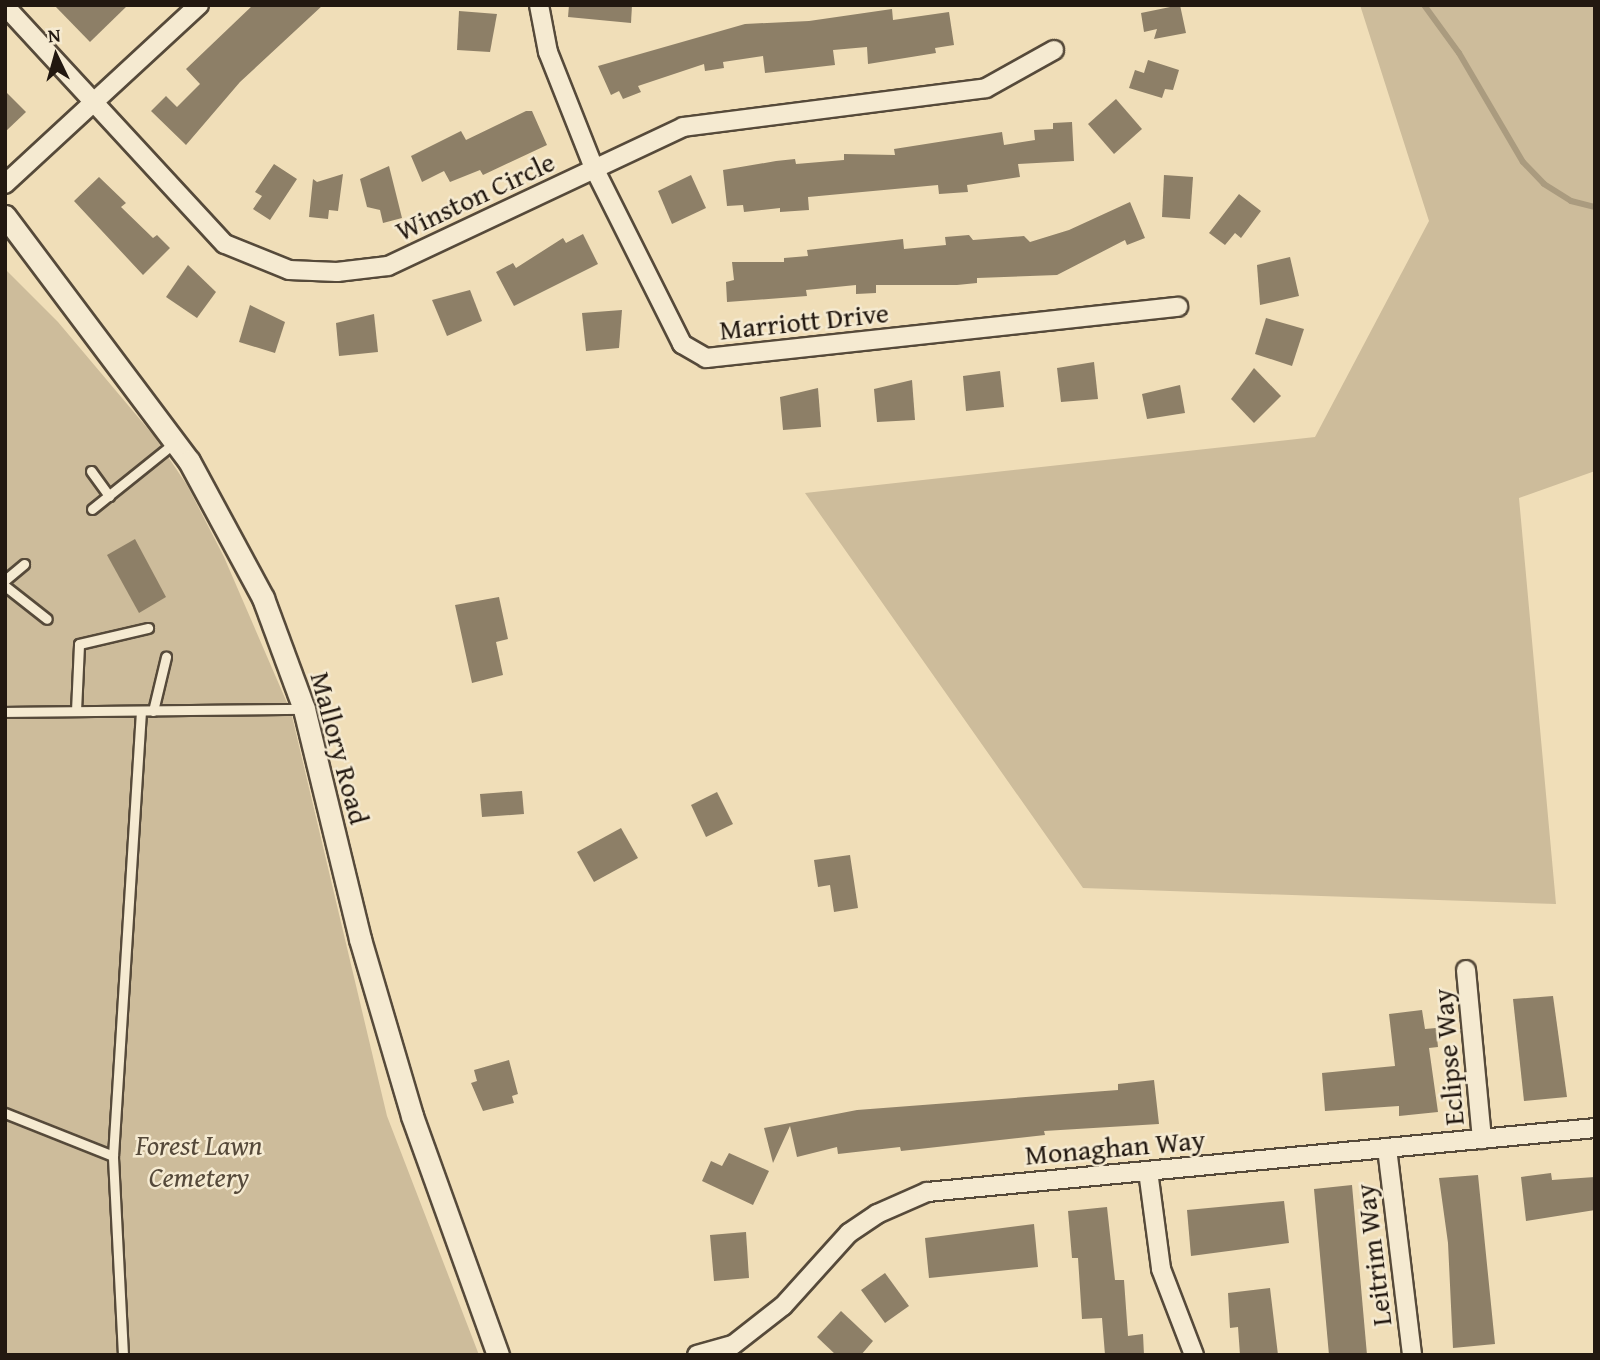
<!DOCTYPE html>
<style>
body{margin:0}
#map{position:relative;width:1600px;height:1360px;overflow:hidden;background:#f0deb8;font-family:"Gentium Book Plus",serif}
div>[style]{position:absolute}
.green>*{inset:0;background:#cdbc9b}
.stream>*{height:6px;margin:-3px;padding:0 3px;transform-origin:3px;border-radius:3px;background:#aa9b7f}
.building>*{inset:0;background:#8d7f67}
.roads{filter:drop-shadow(2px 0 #564a3a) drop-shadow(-2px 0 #564a3a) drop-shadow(0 2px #564a3a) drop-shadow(0 -2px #564a3a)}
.service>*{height:9px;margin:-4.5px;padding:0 4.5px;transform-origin:4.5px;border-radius:4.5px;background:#f5ead1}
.minor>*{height:18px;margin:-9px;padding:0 9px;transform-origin:9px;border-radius:9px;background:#f5ead1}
.tertiary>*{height:21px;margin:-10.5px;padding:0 10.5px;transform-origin:10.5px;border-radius:10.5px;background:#f5ead1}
span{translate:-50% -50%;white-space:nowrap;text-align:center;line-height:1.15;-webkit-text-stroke:5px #f5ead1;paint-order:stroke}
.street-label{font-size:28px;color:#221810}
.park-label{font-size:28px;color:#55493a;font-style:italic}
.frame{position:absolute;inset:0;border:7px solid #221810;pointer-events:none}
.north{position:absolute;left:21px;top:21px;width:70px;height:70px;-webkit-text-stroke:5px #f5ead1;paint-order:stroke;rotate:355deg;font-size:19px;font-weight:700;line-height:28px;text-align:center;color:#221810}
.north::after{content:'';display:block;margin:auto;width:24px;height:32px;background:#221810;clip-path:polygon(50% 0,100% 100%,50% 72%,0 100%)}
</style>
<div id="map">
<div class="green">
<i style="clip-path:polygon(1360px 5px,1595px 5px,1595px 471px,1519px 498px,1556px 904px,1083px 888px,805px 493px,1315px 437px,1429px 221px)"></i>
<i style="clip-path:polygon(5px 269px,58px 322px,154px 436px,187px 485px,224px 557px,291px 712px,387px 1116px,479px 1355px,5px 1355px)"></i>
</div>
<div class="stream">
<i style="left:1424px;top:5px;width:59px;rotate:53.9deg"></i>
<i style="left:1459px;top:53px;width:126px;rotate:59.6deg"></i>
<i style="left:1523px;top:162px;width:30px;rotate:46deg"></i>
<i style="left:1544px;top:184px;width:32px;rotate:32deg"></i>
<i style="left:1571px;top:201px;width:25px;rotate:14deg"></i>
</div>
<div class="building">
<i style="clip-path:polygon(54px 5px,128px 5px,90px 42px)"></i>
<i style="clip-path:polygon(253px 5px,323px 5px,240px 82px,186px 145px,151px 111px,166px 96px,177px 107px,200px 84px,186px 69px)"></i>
<i style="clip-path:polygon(569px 5px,632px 5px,631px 23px,568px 17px)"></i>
<i style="clip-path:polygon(1180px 5px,1186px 33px,1154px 39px,1157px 29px,1144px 32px,1141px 13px)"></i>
<i style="clip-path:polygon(892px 9px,893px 20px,949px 12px,954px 45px,935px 48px,936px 53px,868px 64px,867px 47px,833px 50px,835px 65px,765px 73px,763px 56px,723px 62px,724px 68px,705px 71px,704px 64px,638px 86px,641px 92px,623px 99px,619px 91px,611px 95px,598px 66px,745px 24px,809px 21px)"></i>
<i style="clip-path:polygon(459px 11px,497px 14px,490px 52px,457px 50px)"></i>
<i style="clip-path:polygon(1148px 60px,1179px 70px,1173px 90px,1165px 89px,1162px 98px,1129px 88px,1135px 70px,1144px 73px)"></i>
<i style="clip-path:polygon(5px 91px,26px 112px,5px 132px)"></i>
<i style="clip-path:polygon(1116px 99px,1142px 129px,1114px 154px,1088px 124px)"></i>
<i style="clip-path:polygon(526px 111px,532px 111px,547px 145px,483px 175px,480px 170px,450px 182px,444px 171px,422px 182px,411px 156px,461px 131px,466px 140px)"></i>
<i style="clip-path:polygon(1072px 122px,1074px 161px,1018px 164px,1020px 177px,967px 185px,968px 192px,939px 194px,938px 185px,808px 197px,809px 210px,780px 212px,780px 208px,744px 212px,743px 205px,727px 206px,723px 170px,776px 161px,795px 159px,796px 164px,844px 160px,844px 154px,895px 155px,894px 149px,1002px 132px,1004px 145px,1035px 140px,1034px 130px,1053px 129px,1053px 123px)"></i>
<i style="clip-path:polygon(274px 164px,297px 179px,270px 220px,253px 209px,262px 196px,255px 192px)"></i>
<i style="clip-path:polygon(389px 166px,402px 218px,383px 223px,380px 210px,367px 207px,360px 179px)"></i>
<i style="clip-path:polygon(343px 174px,338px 211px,329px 210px,328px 219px,309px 217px,313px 179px,317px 182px)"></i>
<i style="clip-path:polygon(691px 175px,706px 208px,672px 224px,658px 191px)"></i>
<i style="clip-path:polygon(1164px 175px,1193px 177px,1190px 219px,1162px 217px)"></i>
<i style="clip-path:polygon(99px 177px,126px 203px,121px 207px,153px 238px,157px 235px,170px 248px,143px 275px,74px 201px)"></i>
<i style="clip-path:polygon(1239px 194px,1261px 211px,1241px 238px,1235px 233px,1225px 245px,1209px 233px)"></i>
<i style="clip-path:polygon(1130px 202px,1145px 238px,1127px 245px,1125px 240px,1057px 275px,977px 278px,977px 283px,957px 285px,876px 285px,876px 293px,856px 294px,856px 285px,806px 290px,807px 296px,727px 302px,726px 282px,734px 280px,732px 262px,784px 262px,784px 258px,808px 256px,807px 250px,903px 239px,904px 249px,946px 245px,945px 237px,969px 235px,973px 240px,1024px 236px,1030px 242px,1069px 230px)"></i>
<i style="clip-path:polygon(583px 234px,598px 264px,514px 306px,496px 272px,513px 263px,516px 268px,563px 238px,566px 243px)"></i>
<i style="clip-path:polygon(1290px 257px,1299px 296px,1260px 305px,1257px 265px)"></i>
<i style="clip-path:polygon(188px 265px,216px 292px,197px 318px,166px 297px)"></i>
<i style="clip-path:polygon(470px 290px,482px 321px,447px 336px,432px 300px)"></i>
<i style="clip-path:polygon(250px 305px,285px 322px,275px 353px,239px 342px)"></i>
<i style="clip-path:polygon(622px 310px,619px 348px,586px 351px,582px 313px)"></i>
<i style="clip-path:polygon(374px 314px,378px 352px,339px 356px,336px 323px)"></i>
<i style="clip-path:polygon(1266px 318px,1304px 329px,1292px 366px,1255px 354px)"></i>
<i style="clip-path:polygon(1094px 362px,1098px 399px,1061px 402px,1057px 368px)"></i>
<i style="clip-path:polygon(1254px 368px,1281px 396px,1254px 423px,1231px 399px)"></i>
<i style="clip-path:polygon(1000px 371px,1004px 407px,966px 411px,963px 376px)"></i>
<i style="clip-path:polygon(912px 380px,915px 420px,877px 422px,874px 389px)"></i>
<i style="clip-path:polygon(1180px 385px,1185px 413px,1147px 419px,1142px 394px)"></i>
<i style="clip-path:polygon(818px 388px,821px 427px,783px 430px,780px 397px)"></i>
<i style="clip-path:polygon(135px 539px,166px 597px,139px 613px,107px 555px)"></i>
<i style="clip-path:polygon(499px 597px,508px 639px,496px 642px,503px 675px,472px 683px,455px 605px)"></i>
<i style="clip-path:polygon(522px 791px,524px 814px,482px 817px,480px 794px)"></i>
<i style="clip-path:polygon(717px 792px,733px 824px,706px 837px,691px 805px)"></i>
<i style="clip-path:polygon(621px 828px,638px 858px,594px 882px,577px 852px)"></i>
<i style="clip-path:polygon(850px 855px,858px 908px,834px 912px,830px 885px,818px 887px,814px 860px)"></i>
<i style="clip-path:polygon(1553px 996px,1567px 1097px,1524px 1101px,1513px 999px)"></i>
<i style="clip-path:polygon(1422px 1010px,1425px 1029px,1436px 1028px,1438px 1047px,1429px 1048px,1438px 1112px,1399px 1116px,1399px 1106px,1325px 1111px,1322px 1073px,1395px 1066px,1389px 1014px)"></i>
<i style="clip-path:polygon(509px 1060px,518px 1094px,512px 1096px,514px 1103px,483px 1111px,471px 1083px,477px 1081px,474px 1070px)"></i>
<i style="clip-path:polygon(1154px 1080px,1159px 1124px,1044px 1131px,1045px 1135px,901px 1151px,900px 1147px,838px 1154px,837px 1147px,797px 1157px,790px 1126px,773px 1163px,764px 1128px,857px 1110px,1118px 1090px,1118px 1084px)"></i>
<i style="clip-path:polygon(729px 1153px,769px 1171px,753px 1205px,702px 1181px,711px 1161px,722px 1166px)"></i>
<i style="clip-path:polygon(1551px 1173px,1552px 1180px,1595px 1177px,1595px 1210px,1526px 1221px,1521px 1177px)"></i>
<i style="clip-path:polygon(1478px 1175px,1495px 1344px,1453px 1348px,1448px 1243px,1439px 1178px)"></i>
<i style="clip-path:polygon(1352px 1185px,1367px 1355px,1329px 1355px,1314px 1189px)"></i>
<i style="clip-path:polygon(1284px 1201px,1289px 1243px,1191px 1256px,1187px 1210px)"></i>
<i style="clip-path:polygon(1107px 1207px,1115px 1280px,1124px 1280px,1128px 1336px,1143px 1334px,1144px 1355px,1105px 1355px,1102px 1318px,1082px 1319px,1078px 1258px,1072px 1258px,1068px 1211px)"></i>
<i style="clip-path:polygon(1034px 1224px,1038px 1267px,929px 1278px,925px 1238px)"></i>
<i style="clip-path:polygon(746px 1232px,749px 1278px,714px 1281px,710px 1235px)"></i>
<i style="clip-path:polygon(885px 1273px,909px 1306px,885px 1323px,861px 1290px)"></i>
<i style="clip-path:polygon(1270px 1288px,1278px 1355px,1240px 1355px,1238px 1327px,1230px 1328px,1228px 1293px)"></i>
<i style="clip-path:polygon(841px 1311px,873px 1341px,861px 1355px,836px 1355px,817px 1337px)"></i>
</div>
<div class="roads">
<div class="service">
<i style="left:91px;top:471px;width:31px;rotate:54deg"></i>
<i style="left:92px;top:509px;width:105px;rotate:-38.8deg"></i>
<i style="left:5px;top:580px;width:25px;rotate:-40deg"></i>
<i style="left:5px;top:586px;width:53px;rotate:38.2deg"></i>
<i style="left:76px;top:711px;width:67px;rotate:-87.4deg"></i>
<i style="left:79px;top:644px;width:71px;rotate:-13.1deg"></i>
<i style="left:153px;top:711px;width:56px;rotate:-76.5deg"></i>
<i style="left:5px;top:712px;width:299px;rotate:-0.6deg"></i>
<i style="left:5px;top:1113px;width:116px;rotate:21.7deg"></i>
<i style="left:123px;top:1355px;width:199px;rotate:-92.9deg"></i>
<i style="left:113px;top:1156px;width:446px;rotate:-86.4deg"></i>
</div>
<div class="minor">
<i style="left:539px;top:5px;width:48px;rotate:79.2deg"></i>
<i style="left:548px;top:52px;width:125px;rotate:68.4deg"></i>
<i style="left:594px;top:168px;width:197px;rotate:63.4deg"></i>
<i style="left:682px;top:344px;width:28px;rotate:30deg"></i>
<i style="left:706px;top:358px;width:475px;rotate:-6.2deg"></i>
<i style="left:5px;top:6px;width:324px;rotate:47.3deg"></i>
<i style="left:225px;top:244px;width:69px;rotate:22.1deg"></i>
<i style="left:289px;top:270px;width:48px;rotate:2.4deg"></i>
<i style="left:337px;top:272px;width:51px;rotate:-6.7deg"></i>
<i style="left:388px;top:266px;width:326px;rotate:-25.2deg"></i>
<i style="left:683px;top:127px;width:305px;rotate:-7.3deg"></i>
<i style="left:986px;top:88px;width:78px;rotate:-29.2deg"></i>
<i style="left:5px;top:184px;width:264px;rotate:-42.7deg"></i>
<i style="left:1466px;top:970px;width:170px;rotate:84.6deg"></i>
<i style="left:1387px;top:1148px;width:209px;rotate:83.1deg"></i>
<i style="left:1148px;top:1171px;width:99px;rotate:82.4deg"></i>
<i style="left:1161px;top:1269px;width:92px;rotate:69deg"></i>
<i style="left:697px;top:1355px;width:37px;rotate:-16deg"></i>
<i style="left:733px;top:1345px;width:63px;rotate:-38deg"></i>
<i style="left:783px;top:1306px;width:98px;rotate:-47.9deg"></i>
<i style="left:849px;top:1233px;width:34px;rotate:-34deg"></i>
<i style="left:877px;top:1214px;width:55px;rotate:-23.7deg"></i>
<i style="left:927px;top:1192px;width:671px;rotate:-5.47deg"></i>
</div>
<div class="tertiary">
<i style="left:5px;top:216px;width:306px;rotate:53.1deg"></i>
<i style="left:189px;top:461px;width:156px;rotate:61.6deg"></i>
<i style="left:263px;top:598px;width:118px;rotate:69.7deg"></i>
<i style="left:304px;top:709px;width:237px;rotate:76.3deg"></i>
<i style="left:360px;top:939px;width:184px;rotate:73.6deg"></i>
<i style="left:412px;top:1116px;width:254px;rotate:70.2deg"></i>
</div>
</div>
<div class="street-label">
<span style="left:475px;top:196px;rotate:-25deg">Winston Circle</span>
<span style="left:804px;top:321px;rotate:-6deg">Marriott Drive</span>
<span style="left:340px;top:748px;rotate:75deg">Mallory Road</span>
<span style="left:1448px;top:1057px;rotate:-95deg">Eclipse Way</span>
<span style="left:1115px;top:1147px;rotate:-5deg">Monaghan Way</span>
<span style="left:1373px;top:1255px;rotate:-97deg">Leitrim Way</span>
</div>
<div class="park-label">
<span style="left:199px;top:1161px">Forest Lawn<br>Cemetery</span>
</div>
<div class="frame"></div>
<div class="north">N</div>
</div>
